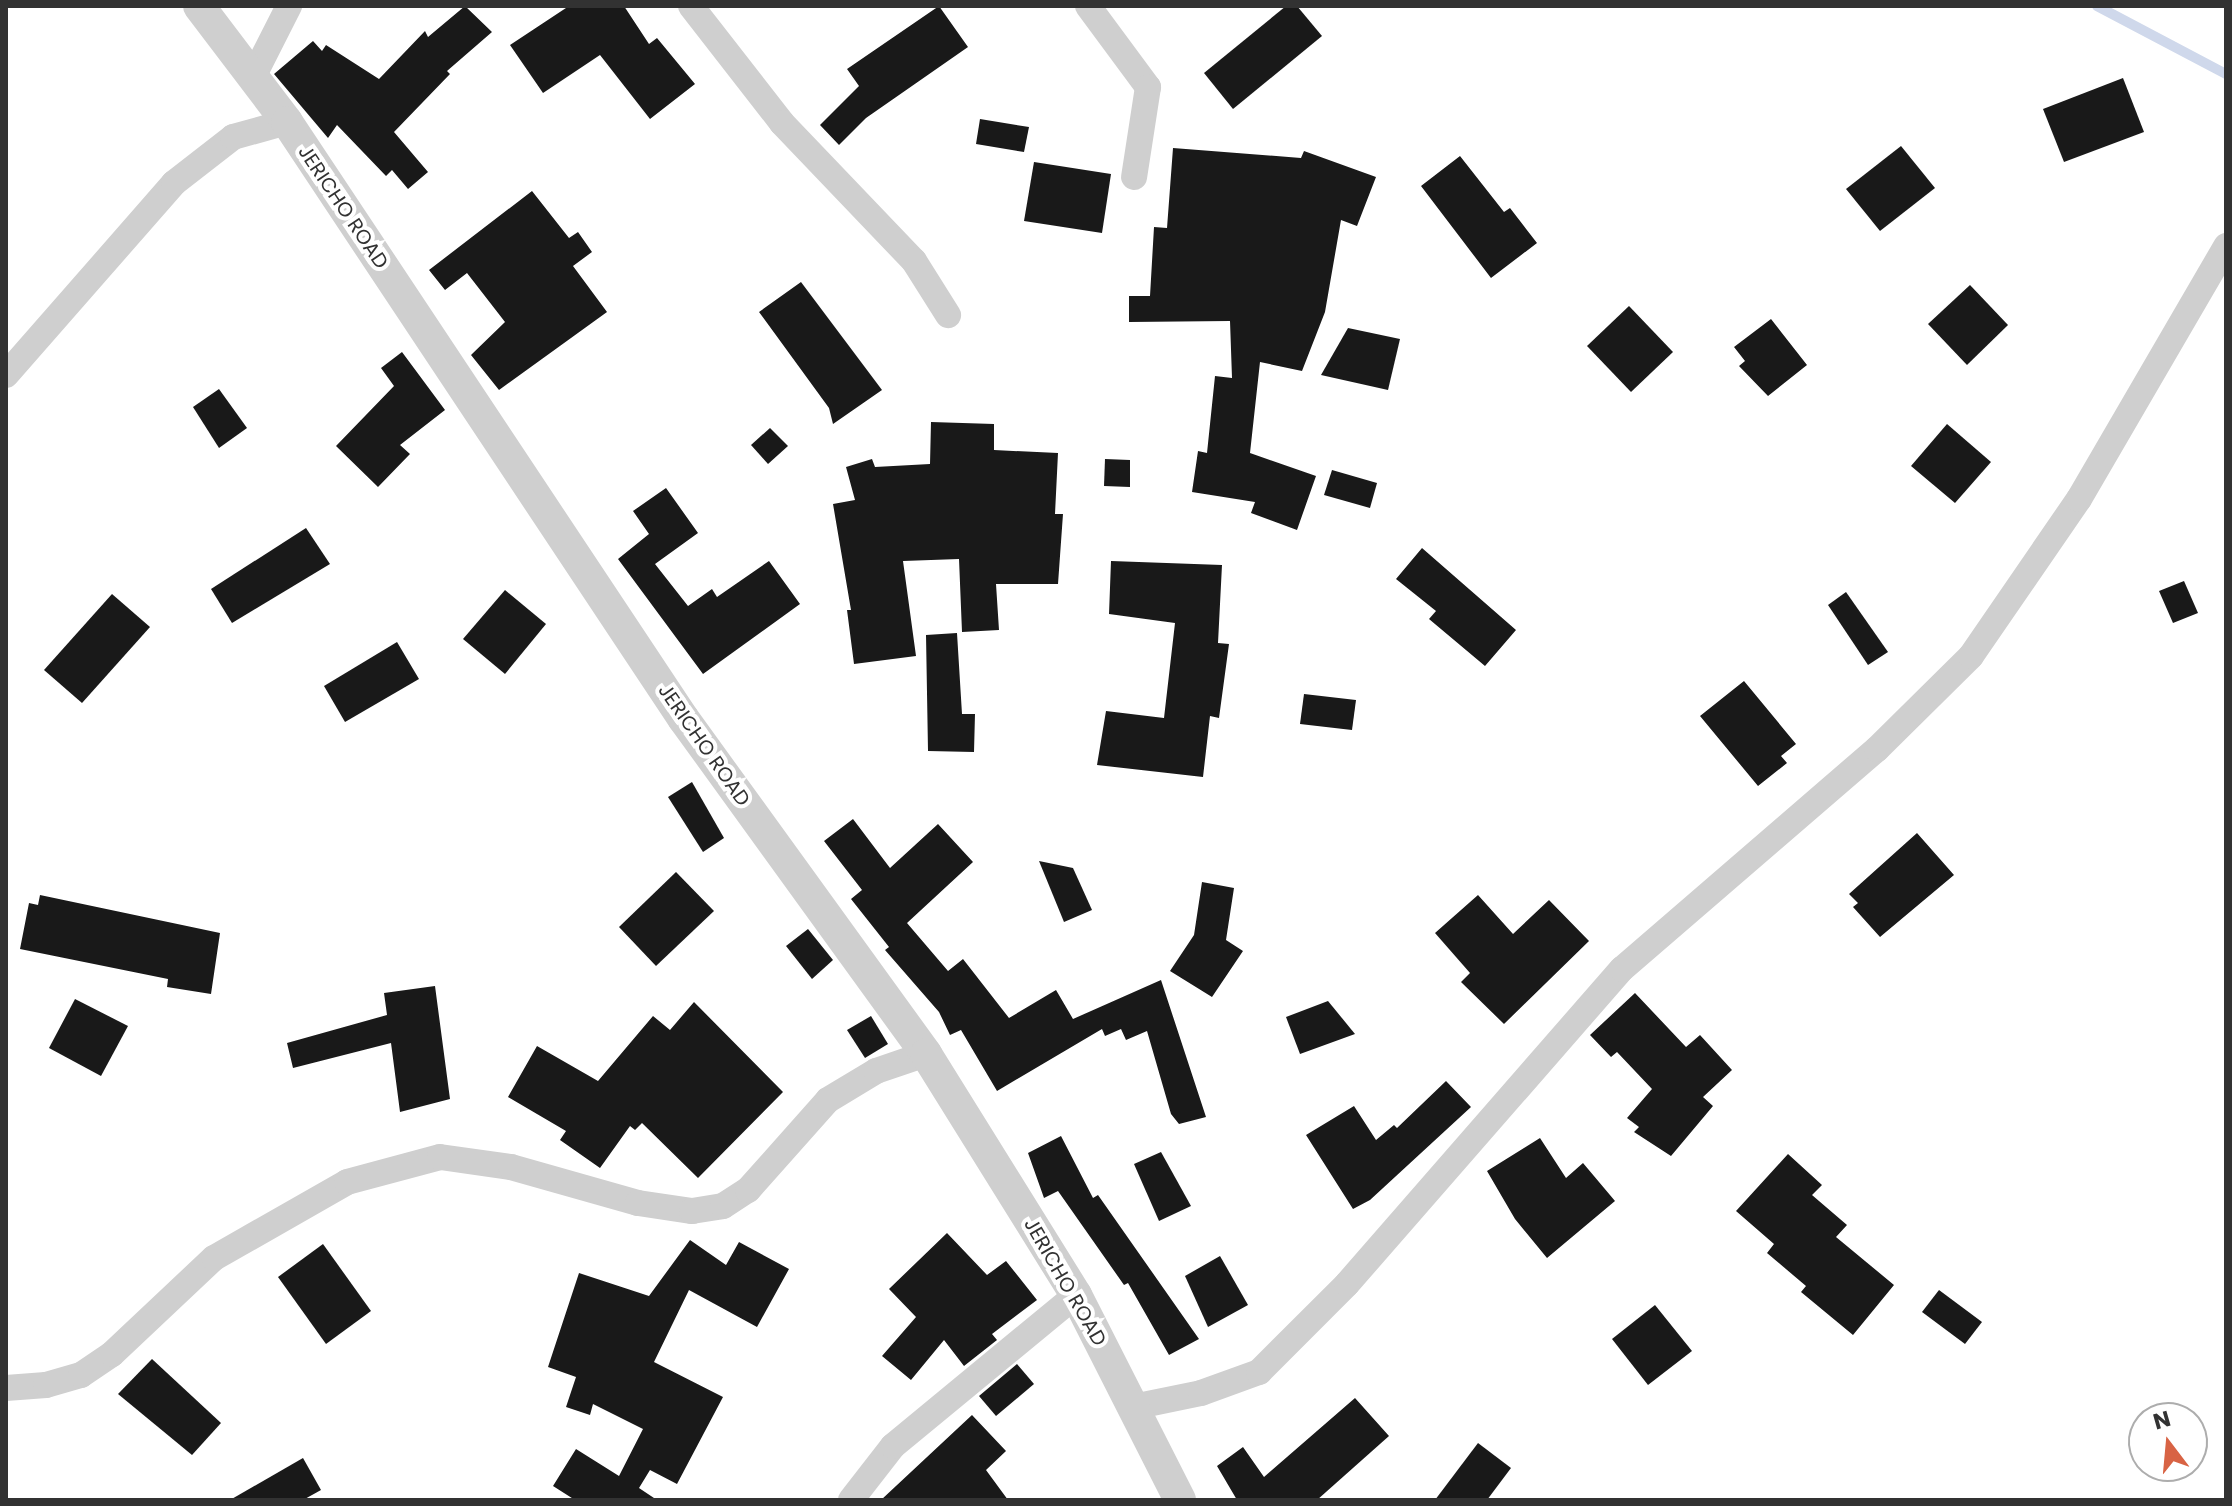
<!DOCTYPE html>
<style>
body{margin:0}
#map{position:relative;width:2232px;height:1506px;overflow:hidden;background:#fff;font-family:Poppins,sans-serif}
div>[style]{position:absolute}
.stream>*{height:10px;margin:-5px;padding:0 5px;transform-origin:5px;border-radius:5px;background:#cfd8eb}
.building>*{inset:0;background:#191919}
.minor>*{height:26px;margin:-13px;padding:0 13px;transform-origin:13px;border-radius:13px;background:#cfcfcf}
.tertiary>*{height:32px;margin:-16px;padding:0 16px;transform-origin:16px;border-radius:16px;background:#cfcfcf}
span{translate:-50% -50%;white-space:nowrap;text-align:center;line-height:1.15;-webkit-text-stroke:8px #fff;paint-order:stroke}
.street-label{font-size:20px;color:#323232}
.frame{position:absolute;inset:0;border:8px solid #323232;pointer-events:none}
.north{position:absolute;left:2128px;top:1402px;width:80px;height:80px;box-sizing:border-box;background:#fff;border:2px solid #adadad;border-radius:50%;rotate:344deg;font-size:22px;font-weight:700;line-height:32px;text-align:center;color:#323232}
.north::after{content:'';display:block;margin:auto;width:28px;height:36px;background:#d86344;clip-path:polygon(50% 0,100% 100%,50% 72%,0 100%)}
</style>
<div id="map">
<div class="stream">
<i style="left:2097px;top:6px;width:146px;rotate:27.8deg"></i>
</div>
<div class="building">
<i style="clip-path:polygon(465px 6px,492px 32px,447px 71px,450px 74px,394px 132px,428px 172px,408px 189px,392px 170px,386px 176px,337px 125px,328px 138px,274px 74px,313px 41px,322px 51px,326px 45px,379px 79px,425px 31px,428px 37px)"></i>
<i style="clip-path:polygon(569px 6px,624px 6px,649px 44px,657px 38px,695px 84px,650px 119px,600px 55px,543px 93px,510px 45px)"></i>
<i style="clip-path:polygon(939px 6px,968px 47px,866px 118px,839px 145px,820px 125px,859px 86px,847px 69px)"></i>
<i style="clip-path:polygon(1286px 6px,1297px 6px,1322px 36px,1233px 109px,1204px 73px)"></i>
<i style="clip-path:polygon(2123px 78px,2144px 132px,2064px 162px,2043px 109px)"></i>
<i style="clip-path:polygon(980px 119px,1029px 127px,1024px 152px,976px 144px)"></i>
<i style="clip-path:polygon(1901px 146px,1935px 188px,1880px 231px,1846px 189px)"></i>
<i style="clip-path:polygon(1173px 148px,1301px 158px,1304px 151px,1376px 177px,1357px 226px,1341px 220px,1325px 312px,1302px 371px,1260px 362px,1250px 453px,1316px 476px,1297px 530px,1251px 513px,1255px 502px,1192px 492px,1198px 451px,1207px 453px,1215px 376px,1232px 378px,1230px 321px,1129px 322px,1129px 296px,1150px 296px,1154px 227px,1167px 228px)"></i>
<i style="clip-path:polygon(1460px 156px,1504px 212px,1510px 208px,1537px 243px,1491px 278px,1421px 186px)"></i>
<i style="clip-path:polygon(1034px 162px,1111px 174px,1102px 233px,1024px 221px)"></i>
<i style="clip-path:polygon(532px 191px,569px 238px,578px 232px,592px 252px,573px 266px,607px 312px,499px 390px,471px 355px,505px 322px,467px 273px,445px 290px,429px 270px)"></i>
<i style="clip-path:polygon(801px 282px,882px 390px,833px 424px,829px 408px,759px 312px)"></i>
<i style="clip-path:polygon(1970px 285px,2008px 325px,1967px 365px,1928px 324px)"></i>
<i style="clip-path:polygon(1629px 306px,1673px 352px,1631px 392px,1587px 346px)"></i>
<i style="clip-path:polygon(1771px 319px,1807px 365px,1768px 396px,1739px 366px,1745px 361px,1734px 347px)"></i>
<i style="clip-path:polygon(1348px 328px,1400px 339px,1388px 390px,1321px 375px)"></i>
<i style="clip-path:polygon(402px 352px,445px 410px,400px 445px,410px 454px,378px 487px,336px 446px,394px 386px,381px 368px)"></i>
<i style="clip-path:polygon(219px 389px,247px 428px,219px 448px,193px 407px)"></i>
<i style="clip-path:polygon(931px 422px,994px 424px,994px 450px,1058px 453px,1055px 514px,1063px 514px,1058px 584px,996px 584px,999px 630px,962px 632px,959px 559px,903px 561px,916px 656px,854px 664px,847px 610px,851px 610px,833px 504px,855px 500px,846px 467px,872px 459px,875px 467px,930px 464px)"></i>
<i style="clip-path:polygon(1947px 424px,1991px 462px,1955px 503px,1911px 466px)"></i>
<i style="clip-path:polygon(770px 428px,788px 446px,768px 464px,751px 445px)"></i>
<i style="clip-path:polygon(1105px 459px,1130px 460px,1130px 487px,1104px 486px)"></i>
<i style="clip-path:polygon(1332px 470px,1377px 483px,1370px 508px,1324px 495px)"></i>
<i style="clip-path:polygon(666px 488px,698px 533px,655px 564px,688px 606px,712px 589px,717px 597px,769px 561px,800px 604px,703px 674px,618px 559px,649px 534px,633px 511px)"></i>
<i style="clip-path:polygon(306px 528px,330px 564px,232px 623px,211px 589px)"></i>
<i style="clip-path:polygon(1422px 548px,1516px 630px,1485px 666px,1429px 619px,1436px 611px,1396px 579px)"></i>
<i style="clip-path:polygon(1111px 561px,1222px 565px,1218px 643px,1229px 644px,1219px 718px,1210px 716px,1203px 777px,1097px 765px,1106px 711px,1164px 718px,1175px 623px,1109px 614px)"></i>
<i style="clip-path:polygon(2184px 581px,2198px 613px,2173px 623px,2159px 591px)"></i>
<i style="clip-path:polygon(505px 590px,546px 624px,505px 674px,463px 639px)"></i>
<i style="clip-path:polygon(1846px 592px,1888px 652px,1868px 665px,1828px 605px)"></i>
<i style="clip-path:polygon(112px 594px,150px 627px,82px 703px,44px 670px)"></i>
<i style="clip-path:polygon(957px 633px,962px 714px,975px 714px,974px 752px,928px 751px,926px 635px)"></i>
<i style="clip-path:polygon(397px 642px,419px 679px,345px 722px,324px 686px)"></i>
<i style="clip-path:polygon(1744px 681px,1796px 744px,1781px 756px,1787px 763px,1758px 786px,1700px 716px)"></i>
<i style="clip-path:polygon(1304px 694px,1356px 700px,1352px 730px,1300px 724px)"></i>
<i style="clip-path:polygon(692px 782px,724px 838px,703px 852px,668px 797px)"></i>
<i style="clip-path:polygon(853px 819px,890px 868px,938px 824px,973px 862px,907px 923px,948px 971px,963px 959px,1009px 1018px,1056px 990px,1073px 1019px,1161px 980px,1206px 1117px,1179px 1124px,1171px 1114px,1147px 1031px,1126px 1040px,1121px 1029px,1105px 1036px,1102px 1029px,997px 1091px,961px 1030px,950px 1035px,939px 1012px,885px 950px,889px 947px,851px 899px,862px 890px,824px 841px)"></i>
<i style="clip-path:polygon(1917px 833px,1954px 875px,1880px 937px,1853px 907px,1858px 903px,1849px 894px)"></i>
<i style="clip-path:polygon(1039px 861px,1073px 868px,1092px 910px,1064px 922px)"></i>
<i style="clip-path:polygon(676px 872px,714px 911px,656px 966px,619px 927px)"></i>
<i style="clip-path:polygon(1202px 882px,1234px 888px,1226px 940px,1243px 951px,1212px 997px,1170px 971px,1194px 935px)"></i>
<i style="clip-path:polygon(40px 895px,220px 933px,211px 994px,167px 987px,168px 979px,20px 949px,29px 903px,38px 905px)"></i>
<i style="clip-path:polygon(1478px 895px,1513px 934px,1549px 900px,1589px 941px,1504px 1024px,1461px 982px,1470px 973px,1435px 933px)"></i>
<i style="clip-path:polygon(808px 929px,833px 960px,812px 979px,786px 946px)"></i>
<i style="clip-path:polygon(435px 986px,450px 1099px,400px 1112px,391px 1043px,293px 1068px,287px 1043px,387px 1015px,384px 993px)"></i>
<i style="clip-path:polygon(1635px 993px,1686px 1047px,1700px 1035px,1732px 1070px,1703px 1097px,1713px 1106px,1671px 1156px,1634px 1132px,1639px 1127px,1627px 1118px,1652px 1089px,1617px 1052px,1611px 1057px,1590px 1035px)"></i>
<i style="clip-path:polygon(75px 999px,128px 1026px,101px 1076px,49px 1048px)"></i>
<i style="clip-path:polygon(1328px 1001px,1355px 1034px,1300px 1054px,1286px 1017px)"></i>
<i style="clip-path:polygon(694px 1002px,783px 1092px,698px 1178px,642px 1123px,635px 1130px,630px 1126px,600px 1168px,560px 1140px,566px 1131px,508px 1097px,537px 1046px,598px 1081px,653px 1016px,670px 1030px)"></i>
<i style="clip-path:polygon(871px 1016px,888px 1044px,865px 1058px,847px 1030px)"></i>
<i style="clip-path:polygon(1446px 1081px,1471px 1107px,1370px 1200px,1353px 1209px,1306px 1135px,1354px 1106px,1376px 1140px,1394px 1125px,1397px 1128px)"></i>
<i style="clip-path:polygon(1061px 1136px,1093px 1198px,1098px 1195px,1199px 1339px,1169px 1355px,1128px 1283px,1124px 1285px,1058px 1191px,1044px 1198px,1028px 1153px)"></i>
<i style="clip-path:polygon(1540px 1138px,1566px 1178px,1583px 1163px,1615px 1201px,1547px 1258px,1515px 1219px,1487px 1171px)"></i>
<i style="clip-path:polygon(1161px 1152px,1191px 1206px,1159px 1221px,1134px 1164px)"></i>
<i style="clip-path:polygon(1788px 1154px,1822px 1185px,1812px 1195px,1847px 1225px,1836px 1237px,1894px 1285px,1853px 1335px,1801px 1292px,1806px 1286px,1767px 1253px,1774px 1244px,1736px 1211px)"></i>
<i style="clip-path:polygon(947px 1233px,987px 1275px,1006px 1261px,1037px 1300px,992px 1334px,997px 1340px,964px 1366px,944px 1340px,911px 1380px,882px 1356px,916px 1317px,889px 1289px)"></i>
<i style="clip-path:polygon(690px 1240px,726px 1265px,739px 1242px,789px 1269px,757px 1327px,689px 1290px,654px 1362px,723px 1397px,677px 1484px,650px 1470px,639px 1488px,657px 1500px,575px 1500px,553px 1486px,576px 1449px,619px 1476px,643px 1429px,593px 1404px,590px 1415px,566px 1407px,576px 1377px,548px 1367px,579px 1273px,649px 1296px)"></i>
<i style="clip-path:polygon(323px 1244px,371px 1311px,326px 1344px,278px 1277px)"></i>
<i style="clip-path:polygon(1220px 1256px,1248px 1305px,1208px 1327px,1185px 1276px)"></i>
<i style="clip-path:polygon(1939px 1290px,1982px 1322px,1965px 1344px,1922px 1312px)"></i>
<i style="clip-path:polygon(1655px 1305px,1692px 1351px,1648px 1385px,1612px 1339px)"></i>
<i style="clip-path:polygon(152px 1359px,221px 1423px,192px 1455px,118px 1394px)"></i>
<i style="clip-path:polygon(1017px 1364px,1034px 1384px,996px 1416px,979px 1396px)"></i>
<i style="clip-path:polygon(1355px 1398px,1389px 1436px,1317px 1500px,1237px 1500px,1217px 1466px,1243px 1447px,1264px 1477px)"></i>
<i style="clip-path:polygon(972px 1415px,1006px 1451px,986px 1470px,1008px 1500px,881px 1500px)"></i>
<i style="clip-path:polygon(1478px 1443px,1511px 1468px,1487px 1500px,1435px 1500px)"></i>
<i style="clip-path:polygon(303px 1458px,321px 1490px,303px 1500px,230px 1500px)"></i>
</div>
<div class="minor">
<i style="left:691px;top:6px;width:148px;rotate:52.1deg"></i>
<i style="left:782px;top:123px;width:191px;rotate:46.3deg"></i>
<i style="left:914px;top:261px;width:64px;rotate:57.8deg"></i>
<i style="left:1088px;top:6px;width:101px;rotate:53.5deg"></i>
<i style="left:1148px;top:87px;width:91px;rotate:98.8deg"></i>
<i style="left:253px;top:77px;width:80px;rotate:-63.1deg"></i>
<i style="left:6px;top:375px;width:255px;rotate:-48.8deg"></i>
<i style="left:174px;top:183px;width:75px;rotate:-37.9deg"></i>
<i style="left:233px;top:137px;width:56px;rotate:-15.5deg"></i>
<i style="left:6px;top:1388px;width:40px;rotate:-4.3deg"></i>
<i style="left:46px;top:1385px;width:36px;rotate:-16deg"></i>
<i style="left:81px;top:1375px;width:37px;rotate:-34deg"></i>
<i style="left:112px;top:1354px;width:140px;rotate:-43.3deg"></i>
<i style="left:214px;top:1258px;width:153px;rotate:-29.7deg"></i>
<i style="left:347px;top:1182px;width:96px;rotate:-15deg"></i>
<i style="left:440px;top:1157px;width:72px;rotate:8deg"></i>
<i style="left:511px;top:1167px;width:132px;rotate:15.8deg"></i>
<i style="left:638px;top:1203px;width:55px;rotate:8.4deg"></i>
<i style="left:692px;top:1211px;width:31px;rotate:-9deg"></i>
<i style="left:723px;top:1206px;width:30px;rotate:-33deg"></i>
<i style="left:748px;top:1190px;width:120px;rotate:-48.4deg"></i>
<i style="left:828px;top:1100px;width:56px;rotate:-31.1deg"></i>
<i style="left:876px;top:1071px;width:53px;rotate:-18.8deg"></i>
<i style="left:1133px;top:1407px;width:69px;rotate:-11.6deg"></i>
<i style="left:1201px;top:1393px;width:62px;rotate:-19.9deg"></i>
<i style="left:1259px;top:1372px;width:124px;rotate:-45deg"></i>
<i style="left:1347px;top:1284px;width:418px;rotate:-48.9deg"></i>
<i style="left:1622px;top:969px;width:337px;rotate:-40.8deg"></i>
<i style="left:1877px;top:749px;width:132px;rotate:-44.7deg"></i>
<i style="left:1971px;top:656px;width:191px;rotate:-55.5deg"></i>
<i style="left:2079px;top:499px;width:293px;rotate:-59.8deg"></i>
<i style="left:851px;top:1500px;width:68px;rotate:-52.1deg"></i>
<i style="left:893px;top:1446px;width:237px;rotate:-39.5deg"></i>
</div>
<div class="tertiary">
<i style="left:199px;top:6px;width:146px;rotate:52.8deg"></i>
<i style="left:287px;top:122px;width:716px;rotate:56.4deg"></i>
<i style="left:683px;top:718px;width:415px;rotate:54.1deg"></i>
<i style="left:926px;top:1054px;width:284px;rotate:58.1deg"></i>
<i style="left:1076px;top:1295px;width:230px;rotate:63.1deg"></i>
</div>
<div class="street-label">
<span style="left:343px;top:207px;rotate:56deg">JERICHO ROAD</span>
<span style="left:704px;top:745px;rotate:55deg">JERICHO ROAD</span>
<span style="left:1065px;top:1282px;rotate:60deg">JERICHO ROAD</span>
</div>
<div class="frame"></div>
<div class="north">N</div>
</div>
